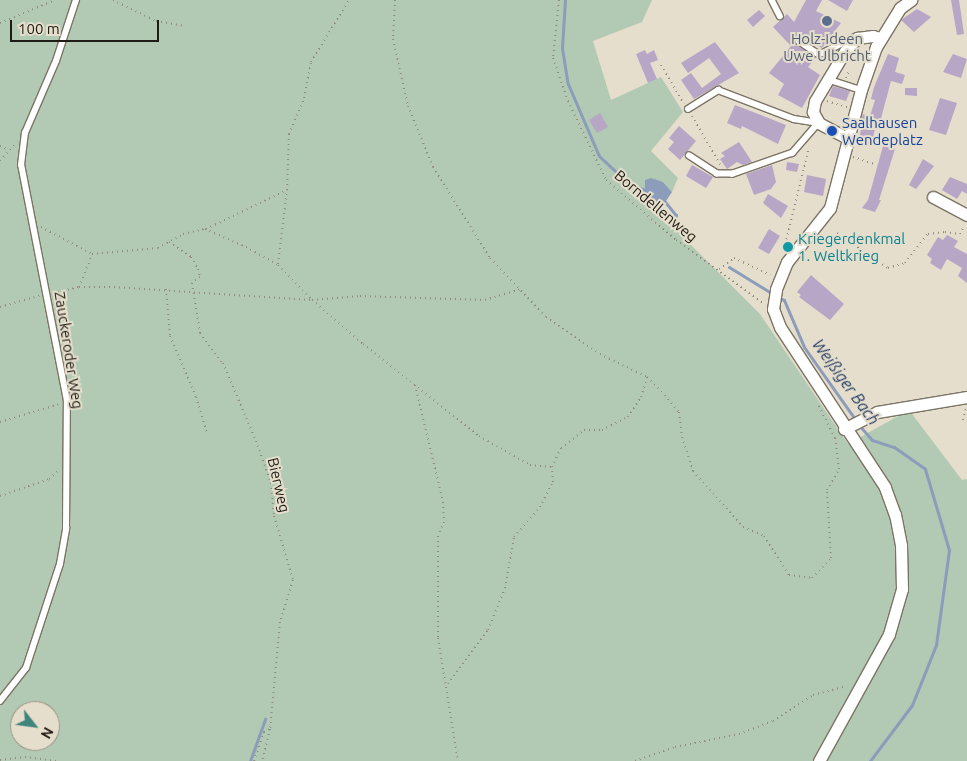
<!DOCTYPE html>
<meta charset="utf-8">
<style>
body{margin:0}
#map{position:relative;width:967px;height:761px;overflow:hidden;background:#e6decc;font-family:Ubuntu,sans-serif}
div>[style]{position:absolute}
.green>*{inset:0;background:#b2cab3}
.water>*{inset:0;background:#8b9dbb}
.stream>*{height:3px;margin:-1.5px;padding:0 1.5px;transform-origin:1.5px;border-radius:1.5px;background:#8b9dbb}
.building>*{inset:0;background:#b7a6c5}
.path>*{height:2px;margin-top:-1px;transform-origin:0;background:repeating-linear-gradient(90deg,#918b7e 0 1px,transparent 0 5px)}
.roads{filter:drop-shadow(1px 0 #7c7464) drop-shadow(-1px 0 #7c7464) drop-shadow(0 1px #7c7464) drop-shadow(0 -1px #7c7464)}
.lane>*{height:5.5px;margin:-2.75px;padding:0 2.75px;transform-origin:2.75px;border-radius:2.75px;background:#fff}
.street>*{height:11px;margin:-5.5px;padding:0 5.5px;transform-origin:5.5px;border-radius:5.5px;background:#fff}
.dots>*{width:14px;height:14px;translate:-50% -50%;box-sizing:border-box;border:2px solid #e6decc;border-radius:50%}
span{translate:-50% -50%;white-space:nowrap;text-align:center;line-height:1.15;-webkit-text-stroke:4px #e6decc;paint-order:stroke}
.service-label{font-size:15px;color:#4e5e75}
.transit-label{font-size:15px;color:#164399}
.left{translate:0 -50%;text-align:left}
.street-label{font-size:15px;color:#1f1c15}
.culture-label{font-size:15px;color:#0d838f}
.water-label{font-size:16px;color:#274069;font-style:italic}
.north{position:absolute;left:10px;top:701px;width:50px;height:50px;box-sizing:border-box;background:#e6decc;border:1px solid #969083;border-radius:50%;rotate:120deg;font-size:14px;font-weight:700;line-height:20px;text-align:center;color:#1f1c15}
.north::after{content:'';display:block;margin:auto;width:18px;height:22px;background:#40857b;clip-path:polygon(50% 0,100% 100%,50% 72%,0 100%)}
.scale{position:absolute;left:10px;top:20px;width:149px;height:22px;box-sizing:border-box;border:2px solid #1f1c15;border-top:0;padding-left:6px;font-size:15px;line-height:18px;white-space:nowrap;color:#1f1c15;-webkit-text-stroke:4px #e6decc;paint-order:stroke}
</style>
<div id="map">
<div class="green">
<i style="clip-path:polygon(evenodd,0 0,652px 0,642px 22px,593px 41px,611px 100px,661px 77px,683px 112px,651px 151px,678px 178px,672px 192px,663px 182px,646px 193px,679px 233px,760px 314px,848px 444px,909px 410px,962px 480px,967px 479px,967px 761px,0 761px,0 0,20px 711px,50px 711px,50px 741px,20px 741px,20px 711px)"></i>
</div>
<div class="water">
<i style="clip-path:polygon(651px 178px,663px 182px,672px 192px,666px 201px,654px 202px,645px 193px,645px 180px)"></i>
</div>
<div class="stream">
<i style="left:565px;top:0;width:48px;rotate:93.6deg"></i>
<i style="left:562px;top:48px;width:36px;rotate:81deg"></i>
<i style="left:568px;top:84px;width:78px;rotate:66.7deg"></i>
<i style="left:599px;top:156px;width:41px;rotate:43deg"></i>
<i style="left:629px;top:184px;width:20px;rotate:20deg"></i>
<i style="left:662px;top:198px;width:22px;rotate:51deg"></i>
<i style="left:676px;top:215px;width:9px;rotate:111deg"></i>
<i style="left:729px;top:267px;width:52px;rotate:31.5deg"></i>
<i style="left:778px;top:297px;width:7px;rotate:27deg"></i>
<i style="left:784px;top:300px;width:51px;rotate:66.9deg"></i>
<i style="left:804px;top:347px;width:88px;rotate:54.7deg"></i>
<i style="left:858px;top:424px;width:21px;rotate:49deg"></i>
<i style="left:872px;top:440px;width:23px;rotate:18deg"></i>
<i style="left:894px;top:447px;width:38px;rotate:35deg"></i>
<i style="left:925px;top:469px;width:84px;rotate:73.5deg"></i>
<i style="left:949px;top:550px;width:96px;rotate:97.8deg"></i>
<i style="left:936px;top:645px;width:65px;rotate:111.8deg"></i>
<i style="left:912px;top:705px;width:70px;rotate:126.9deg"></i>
<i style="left:250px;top:761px;width:45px;rotate:-70.3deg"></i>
</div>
<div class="building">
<i style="clip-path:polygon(806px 0,822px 0,816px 11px,841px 23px,822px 48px,801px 37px,795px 39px,796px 45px,816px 57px,808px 67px,820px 75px,802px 108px,778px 95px,784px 84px,769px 73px,791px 46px,773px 27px,787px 14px,794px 22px)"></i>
<i style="clip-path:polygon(828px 0,853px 0,847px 11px)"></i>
<i style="clip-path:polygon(951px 0,959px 0,964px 34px,957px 35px)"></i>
<i style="clip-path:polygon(917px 9px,931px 17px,914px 32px,901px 20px)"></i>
<i style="clip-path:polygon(759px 10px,765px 16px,753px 27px,747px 20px)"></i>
<i style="clip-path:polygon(715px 42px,739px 73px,694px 99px,681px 80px,691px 73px,702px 88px,721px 74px,709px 58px,688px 73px,681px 63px)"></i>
<i style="clip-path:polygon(645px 50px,647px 54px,654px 50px,658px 60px,650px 63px,657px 79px,648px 83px,636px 54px)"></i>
<i style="clip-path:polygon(888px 54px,899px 58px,895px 72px,905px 75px,902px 84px,891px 81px,879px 126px,876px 125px,872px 141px,859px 138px,863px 122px,860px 122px,863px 114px,870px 116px,875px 100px,871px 99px,874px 87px)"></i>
<i style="clip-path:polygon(953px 54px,967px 59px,961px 78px,943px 72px)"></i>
<i style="clip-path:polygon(833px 86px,850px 91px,846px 101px,829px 96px)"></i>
<i style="clip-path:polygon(905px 88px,917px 88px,917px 96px,905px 95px)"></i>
<i style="clip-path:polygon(940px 98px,957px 103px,946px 135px,929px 130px)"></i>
<i style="clip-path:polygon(735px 105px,786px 125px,778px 144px,742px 126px,741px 129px,727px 123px)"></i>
<i style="clip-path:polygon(600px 113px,608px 127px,597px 133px,589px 120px)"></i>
<i style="clip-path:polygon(679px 126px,696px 141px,680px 160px,668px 149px,674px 142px,669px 138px)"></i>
<i style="clip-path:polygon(739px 142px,752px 162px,743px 165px,737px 162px,727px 169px,720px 159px,725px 156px,721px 153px)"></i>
<i style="clip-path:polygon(883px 146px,895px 149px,879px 200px,881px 200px,875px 212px,862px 208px,868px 200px)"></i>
<i style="clip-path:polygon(923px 159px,934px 166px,916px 189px,909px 185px)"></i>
<i style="clip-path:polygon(787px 162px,799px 164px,797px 172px,786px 170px)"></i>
<i style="clip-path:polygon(692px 165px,713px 177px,706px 188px,686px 176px)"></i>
<i style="clip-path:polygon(772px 165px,776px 182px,771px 189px,754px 195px,746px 174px)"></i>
<i style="clip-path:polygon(807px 175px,826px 179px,823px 196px,804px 192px)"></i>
<i style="clip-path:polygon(950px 177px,967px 184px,967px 194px,962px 191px,957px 199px,942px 190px)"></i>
<i style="clip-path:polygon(768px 194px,788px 206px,781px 218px,763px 203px)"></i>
<i style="clip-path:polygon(769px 229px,780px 236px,769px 254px,758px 248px)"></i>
<i style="clip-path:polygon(947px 235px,958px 241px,954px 247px,967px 254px,967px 283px,958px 276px,962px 268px,947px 259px,941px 270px,930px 263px,932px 259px,927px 255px,938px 237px,943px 240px)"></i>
<i style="clip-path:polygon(811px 275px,844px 304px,830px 320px,799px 297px,801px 295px,797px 292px)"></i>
</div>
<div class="path">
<i style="left:113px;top:0;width:48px;rotate:26deg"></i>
<i style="left:156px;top:21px;width:29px;rotate:10deg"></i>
<i style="left:395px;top:0;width:39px;rotate:93deg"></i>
<i style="left:393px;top:39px;width:69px;rotate:77.4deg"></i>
<i style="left:408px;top:106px;width:66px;rotate:67.7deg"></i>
<i style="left:433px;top:167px;width:107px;rotate:57.9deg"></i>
<i style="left:490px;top:258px;width:81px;rotate:46.5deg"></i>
<i style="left:546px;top:317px;width:65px;rotate:34.4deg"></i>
<i style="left:600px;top:354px;width:52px;rotate:26.1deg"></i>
<i style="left:647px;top:377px;width:25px;rotate:45deg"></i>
<i style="left:665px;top:395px;width:22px;rotate:51deg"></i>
<i style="left:679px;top:412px;width:25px;rotate:83deg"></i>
<i style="left:682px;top:437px;width:36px;rotate:72deg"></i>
<i style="left:693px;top:471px;width:75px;rotate:48.2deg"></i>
<i style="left:743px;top:527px;width:23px;rotate:23deg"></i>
<i style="left:764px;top:536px;width:46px;rotate:57.3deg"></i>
<i style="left:789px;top:575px;width:23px;rotate:7deg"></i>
<i style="left:812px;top:578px;width:28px;rotate:-46deg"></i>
<i style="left:831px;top:558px;width:68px;rotate:-93.4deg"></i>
<i style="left:827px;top:490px;width:24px;rotate:-60deg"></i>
<i style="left:839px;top:469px;width:31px;rotate:-97deg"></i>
<i style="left:835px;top:438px;width:39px;rotate:-117deg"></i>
<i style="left:559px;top:0;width:58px;rotate:95.9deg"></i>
<i style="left:553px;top:58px;width:46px;rotate:70.8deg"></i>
<i style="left:568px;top:101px;width:88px;rotate:64.3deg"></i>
<i style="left:606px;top:180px;width:92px;rotate:40.6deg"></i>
<i style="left:676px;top:240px;width:107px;rotate:35.9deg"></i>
<i style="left:0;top:23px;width:60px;rotate:-22.7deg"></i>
<i style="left:661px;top:65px;width:45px;rotate:59.5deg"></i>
<i style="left:846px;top:78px;width:8px;rotate:-67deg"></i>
<i style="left:827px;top:101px;width:21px;rotate:17deg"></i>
<i style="left:692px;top:116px;width:58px;rotate:59.9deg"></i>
<i style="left:858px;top:141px;width:18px;rotate:13deg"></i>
<i style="left:876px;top:145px;width:29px;rotate:-6deg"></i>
<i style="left:0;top:146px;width:10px;rotate:24deg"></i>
<i style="left:853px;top:157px;width:25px;rotate:18deg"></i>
<i style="left:0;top:161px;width:25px;rotate:-48deg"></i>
<i style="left:41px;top:227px;width:58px;rotate:27.9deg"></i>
<i style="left:92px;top:254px;width:66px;rotate:-5.2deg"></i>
<i style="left:158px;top:248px;width:29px;rotate:-29deg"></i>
<i style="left:183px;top:234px;width:23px;rotate:-13deg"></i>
<i style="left:205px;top:229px;width:45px;rotate:23.7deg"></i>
<i style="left:246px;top:247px;width:37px;rotate:29deg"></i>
<i style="left:278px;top:265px;width:49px;rotate:45.8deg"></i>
<i style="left:312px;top:300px;width:67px;rotate:40.8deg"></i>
<i style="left:363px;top:344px;width:148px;rotate:38.4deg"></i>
<i style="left:479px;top:436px;width:59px;rotate:29.6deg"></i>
<i style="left:530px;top:465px;width:22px;rotate:5deg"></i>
<i style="left:206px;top:229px;width:90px;rotate:-25.7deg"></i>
<i style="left:287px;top:190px;width:56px;rotate:-88deg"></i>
<i style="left:289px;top:134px;width:39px;rotate:-67deg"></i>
<i style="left:304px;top:98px;width:37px;rotate:-79deg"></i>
<i style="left:311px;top:62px;width:73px;rotate:-58.5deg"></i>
<i style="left:837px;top:233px;width:62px;rotate:34.5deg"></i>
<i style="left:888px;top:268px;width:18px;rotate:-16deg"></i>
<i style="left:905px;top:263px;width:37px;rotate:-52deg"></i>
<i style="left:928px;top:234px;width:17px;rotate:-7deg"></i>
<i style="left:945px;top:232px;width:15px;rotate:8deg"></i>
<i style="left:960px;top:234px;width:9px;rotate:-63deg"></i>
<i style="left:169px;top:242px;width:27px;rotate:34deg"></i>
<i style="left:191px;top:257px;width:14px;rotate:60deg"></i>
<i style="left:198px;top:269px;width:8px;rotate:76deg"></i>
<i style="left:200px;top:277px;width:10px;rotate:143deg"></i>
<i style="left:192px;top:283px;width:51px;rotate:80.9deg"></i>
<i style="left:200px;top:333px;width:38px;rotate:53deg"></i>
<i style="left:223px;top:363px;width:85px;rotate:67.1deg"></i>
<i style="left:256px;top:441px;width:45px;rotate:70.3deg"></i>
<i style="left:271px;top:483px;width:33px;rotate:85deg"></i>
<i style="left:274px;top:516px;width:67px;rotate:73.5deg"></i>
<i style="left:293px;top:580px;width:44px;rotate:107.2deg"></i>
<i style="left:280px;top:622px;width:107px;rotate:95.3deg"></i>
<i style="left:270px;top:729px;width:33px;rotate:104deg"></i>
<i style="left:784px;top:249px;width:105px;rotate:-76.2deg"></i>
<i style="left:278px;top:264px;width:75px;rotate:-83.1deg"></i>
<i style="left:719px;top:269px;width:19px;rotate:-36deg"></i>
<i style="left:734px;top:258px;width:40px;rotate:25deg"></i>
<i style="left:79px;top:287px;width:35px;rotate:-68deg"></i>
<i style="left:166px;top:289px;width:47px;rotate:85.1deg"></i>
<i style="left:170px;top:336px;width:66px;rotate:66.9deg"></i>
<i style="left:196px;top:397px;width:39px;rotate:73deg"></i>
<i style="left:53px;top:293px;width:27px;rotate:-13deg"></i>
<i style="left:79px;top:287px;width:35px"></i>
<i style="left:114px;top:287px;width:198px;rotate:3.8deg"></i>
<i style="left:312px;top:300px;width:48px;rotate:-4.8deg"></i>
<i style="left:360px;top:296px;width:125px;rotate:1.8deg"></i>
<i style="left:485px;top:300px;width:37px;rotate:-17deg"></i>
<i style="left:0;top:307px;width:41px;rotate:-15.8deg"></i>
<i style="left:415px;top:385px;width:120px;rotate:76.5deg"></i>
<i style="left:443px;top:502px;width:20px;rotate:87deg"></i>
<i style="left:444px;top:522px;width:15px;rotate:113deg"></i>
<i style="left:438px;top:536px;width:102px;rotate:90deg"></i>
<i style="left:438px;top:638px;width:125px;rotate:80.8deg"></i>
<i style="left:963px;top:420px;width:12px;rotate:-76deg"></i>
<i style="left:0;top:422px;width:63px;rotate:-16.7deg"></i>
<i style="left:0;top:496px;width:52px;rotate:-19.1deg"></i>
<i style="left:49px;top:479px;width:13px;rotate:-42deg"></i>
<i style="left:448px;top:684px;width:67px;rotate:-53.5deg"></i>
<i style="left:488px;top:630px;width:45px;rotate:-68deg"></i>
<i style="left:505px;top:588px;width:52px;rotate:-80deg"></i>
<i style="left:514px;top:537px;width:40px;rotate:-49deg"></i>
<i style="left:540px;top:507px;width:28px;rotate:-63deg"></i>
<i style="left:553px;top:482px;width:15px;rotate:-94deg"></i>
<i style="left:552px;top:467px;width:21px;rotate:-65deg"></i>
<i style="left:561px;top:448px;width:29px;rotate:-38deg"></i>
<i style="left:584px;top:430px;width:18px"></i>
<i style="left:602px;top:430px;width:29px;rotate:-27deg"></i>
<i style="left:628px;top:417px;width:24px;rotate:-57deg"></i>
<i style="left:641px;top:397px;width:21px;rotate:-73deg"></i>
<i style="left:0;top:760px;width:25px;rotate:-7deg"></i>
<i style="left:25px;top:757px;width:32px;rotate:7deg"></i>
<i style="left:254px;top:761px;width:31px;rotate:-71deg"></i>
<i style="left:264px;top:732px;width:7px;rotate:-27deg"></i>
<i style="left:635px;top:761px;width:42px;rotate:-19.3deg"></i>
<i style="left:675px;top:747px;width:65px;rotate:-11.5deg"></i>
<i style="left:739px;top:734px;width:36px;rotate:-21deg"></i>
<i style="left:773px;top:721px;width:48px;rotate:-33deg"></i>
<i style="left:813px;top:695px;width:35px;rotate:-15deg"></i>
</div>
<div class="roads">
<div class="lane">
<i style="left:772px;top:0;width:18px;rotate:63deg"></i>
<i style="left:799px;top:41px;width:22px;rotate:34deg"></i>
<i style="left:817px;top:53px;width:6px"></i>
<i style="left:823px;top:53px;width:33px;rotate:-27deg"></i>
<i style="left:827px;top:79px;width:36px;rotate:18deg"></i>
<i style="left:688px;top:109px;width:36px;rotate:-32deg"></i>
<i style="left:718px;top:90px;width:81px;rotate:20.9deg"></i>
<i style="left:794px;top:119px;width:25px;rotate:9deg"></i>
<i style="left:819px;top:123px;width:40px;rotate:131deg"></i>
<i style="left:793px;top:153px;width:64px;rotate:160.7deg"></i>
<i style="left:733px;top:174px;width:16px;rotate:180deg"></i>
<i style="left:717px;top:174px;width:33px;rotate:-147deg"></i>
<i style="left:0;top:701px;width:42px;rotate:-51.8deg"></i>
<i style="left:26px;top:668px;width:109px;rotate:-71.9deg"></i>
<i style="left:60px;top:564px;width:36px;rotate:-80deg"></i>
<i style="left:66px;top:529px;width:128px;rotate:-89.6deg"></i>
<i style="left:67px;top:401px;width:240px;rotate:-101deg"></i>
<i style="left:21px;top:165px;width:32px;rotate:-83deg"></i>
<i style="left:25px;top:133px;width:78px;rotate:-66.7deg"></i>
<i style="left:56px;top:61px;width:64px;rotate:-71.8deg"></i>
</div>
<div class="street">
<i style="left:849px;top:139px;width:34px;rotate:-152deg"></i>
<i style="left:819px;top:123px;width:13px;rotate:-119deg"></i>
<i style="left:813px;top:112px;width:11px;rotate:-80deg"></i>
<i style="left:815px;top:101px;width:58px;rotate:-59deg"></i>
<i style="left:845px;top:51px;width:18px;rotate:-47deg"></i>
<i style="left:857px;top:38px;width:16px;rotate:-7deg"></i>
<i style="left:873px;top:36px;width:7px;rotate:16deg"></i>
<i style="left:933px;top:197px;width:38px;rotate:28deg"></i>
<i style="left:844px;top:429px;width:37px;rotate:-27deg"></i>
<i style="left:877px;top:412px;width:91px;rotate:-9.5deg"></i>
<i style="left:819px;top:761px;width:145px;rotate:-61.1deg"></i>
<i style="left:889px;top:634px;width:47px;rotate:-73.9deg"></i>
<i style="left:902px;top:589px;width:44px;rotate:-91.3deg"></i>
<i style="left:901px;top:545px;width:31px;rotate:-101deg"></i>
<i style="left:895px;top:515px;width:30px;rotate:-110deg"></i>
<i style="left:885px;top:487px;width:191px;rotate:-123.3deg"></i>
<i style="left:780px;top:327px;width:19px;rotate:-111deg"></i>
<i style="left:773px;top:309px;width:20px;rotate:-81deg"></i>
<i style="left:776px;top:289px;width:29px;rotate:-68deg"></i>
<i style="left:787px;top:262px;width:69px;rotate:-51.5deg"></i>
<i style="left:830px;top:208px;width:122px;rotate:-75.3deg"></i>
<i style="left:861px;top:90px;width:46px;rotate:-70.8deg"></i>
<i style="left:876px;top:47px;width:46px;rotate:-58.4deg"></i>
<i style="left:900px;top:8px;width:14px;rotate:-36deg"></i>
</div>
</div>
<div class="dots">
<i style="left:827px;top:21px;background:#5c6f8a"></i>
<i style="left:832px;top:131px;background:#1a4fb4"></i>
<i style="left:788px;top:247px;background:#0f9aa8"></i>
</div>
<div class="service-label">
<span style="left:827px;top:47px">Holz-Ideen<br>Uwe Ulbricht</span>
</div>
<div class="transit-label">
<span class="left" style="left:842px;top:131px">Saalhausen<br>Wendeplatz</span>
</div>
<div class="street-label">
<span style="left:656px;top:206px;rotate:40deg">Borndellenweg</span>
<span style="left:69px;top:350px;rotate:81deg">Zauckeroder Weg</span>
<span style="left:279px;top:485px;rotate:77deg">Bierweg</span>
</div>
<div class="culture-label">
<span class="left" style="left:798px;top:247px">Kriegerdenkmal<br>1. Weltkrieg</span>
</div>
<div class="water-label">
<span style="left:846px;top:382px;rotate:54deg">Weißiger Bach</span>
</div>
<div class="north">N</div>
<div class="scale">100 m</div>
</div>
